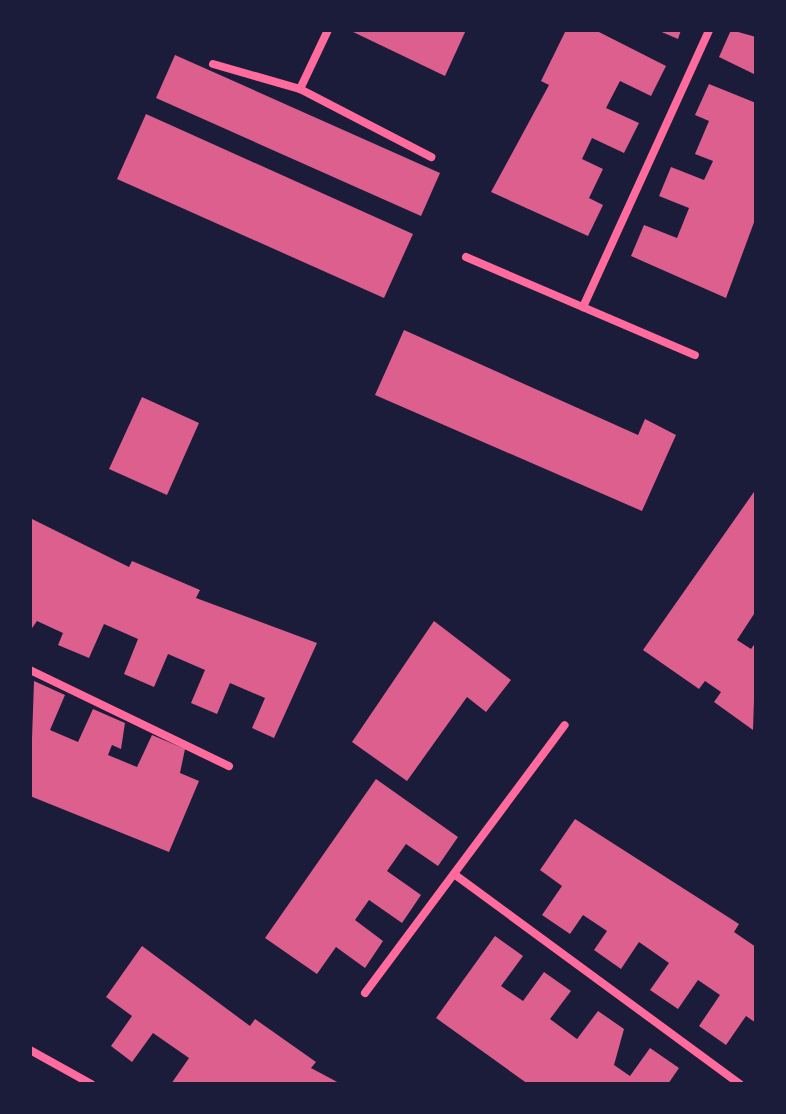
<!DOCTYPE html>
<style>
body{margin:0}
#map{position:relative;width:786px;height:1114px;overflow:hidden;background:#1b1b3a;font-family:"Noto Sans",sans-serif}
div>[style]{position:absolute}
.building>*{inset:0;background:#dd5f8e}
.minor>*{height:8px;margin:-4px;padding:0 4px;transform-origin:4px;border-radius:4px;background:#ff6b9d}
span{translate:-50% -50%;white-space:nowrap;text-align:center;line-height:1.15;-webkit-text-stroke:7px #1b1b3a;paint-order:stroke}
.frame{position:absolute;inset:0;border:32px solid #1b1b3a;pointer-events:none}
</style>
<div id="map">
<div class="building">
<i style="clip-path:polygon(349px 30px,466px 30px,445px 76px)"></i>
<i style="clip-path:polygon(566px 30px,595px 30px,666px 66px,651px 96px,620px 81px,606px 108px,639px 123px,624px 153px,592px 138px,582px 159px,603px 169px,589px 198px,603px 205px,588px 236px,491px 192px,549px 85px,541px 81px)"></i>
<i style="clip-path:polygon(657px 30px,681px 30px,678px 39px)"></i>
<i style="clip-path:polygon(731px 30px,756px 37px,756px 75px,719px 57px)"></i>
<i style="clip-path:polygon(175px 55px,440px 173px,421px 216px,156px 98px)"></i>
<i style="clip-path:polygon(709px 84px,756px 103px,756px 217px,726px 298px,631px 256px,644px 225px,677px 238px,689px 208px,659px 196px,671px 167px,704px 180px,713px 161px,695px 154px,709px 121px,695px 115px)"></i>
<i style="clip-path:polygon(146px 114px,413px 234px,384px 298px,117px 179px)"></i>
<i style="clip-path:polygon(404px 330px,638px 435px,645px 419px,676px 435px,642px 511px,375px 395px)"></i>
<i style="clip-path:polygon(142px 397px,199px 423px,167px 495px,109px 469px)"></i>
<i style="clip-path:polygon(756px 489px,756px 611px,737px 640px,751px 649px,756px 642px,753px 730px,714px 702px,721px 692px,705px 681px,699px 689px,643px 650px)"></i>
<i style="clip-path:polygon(30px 518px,129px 567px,132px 561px,200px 590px,196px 598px,317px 643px,274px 738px,252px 728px,265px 698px,230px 683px,217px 714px,191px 703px,205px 670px,168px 654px,154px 687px,124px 674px,138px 639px,104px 624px,89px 658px,58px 645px,63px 633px,37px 621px,30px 631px)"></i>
<i style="clip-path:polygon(434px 621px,511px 680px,486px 712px,467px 697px,407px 781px,352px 742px)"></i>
<i style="clip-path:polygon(34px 681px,65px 695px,50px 730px,78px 742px,93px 709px,125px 723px,121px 749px,112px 745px,108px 755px,137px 767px,152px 735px,185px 749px,180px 773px,199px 781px,169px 852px,30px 796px)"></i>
<i style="clip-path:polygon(376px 779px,458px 837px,438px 866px,406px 844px,387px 871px,421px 895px,402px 923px,369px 900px,355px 920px,383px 941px,365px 968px,336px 947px,317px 974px,265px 938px)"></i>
<i style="clip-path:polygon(575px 819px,739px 924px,734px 932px,756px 947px,756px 1023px,746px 1016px,726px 1045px,699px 1026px,720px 995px,698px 980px,678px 1009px,650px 990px,669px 963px,639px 942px,621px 969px,594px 950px,607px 931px,583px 915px,570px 934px,542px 915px,562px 886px,540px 870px)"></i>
<i style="clip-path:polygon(495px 936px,523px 956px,501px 986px,523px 1001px,544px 972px,571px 991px,550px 1019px,577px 1039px,598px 1011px,624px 1029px,614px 1065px,630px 1076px,650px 1048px,679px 1068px,668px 1084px,528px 1084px,436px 1018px)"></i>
<i style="clip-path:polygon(142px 946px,250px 1026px,255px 1019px,316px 1062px,311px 1068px,341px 1084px,171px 1084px,189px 1058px,153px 1033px,132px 1062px,111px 1046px,132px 1016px,106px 997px)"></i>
</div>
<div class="minor">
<i style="left:213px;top:64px;width:91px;rotate:16deg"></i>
<i style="left:300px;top:89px;width:148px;rotate:27.4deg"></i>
<i style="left:300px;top:89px;width:65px;rotate:-64.6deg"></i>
<i style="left:466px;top:257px;width:249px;rotate:23.2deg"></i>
<i style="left:583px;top:307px;width:304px;rotate:-65.5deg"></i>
<i style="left:30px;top:670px;width:221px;rotate:25.8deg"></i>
<i style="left:454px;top:874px;width:355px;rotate:36.3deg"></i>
<i style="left:365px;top:993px;width:334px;rotate:-53.3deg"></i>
<i style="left:30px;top:1050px;width:70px;rotate:29.1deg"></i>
</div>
<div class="frame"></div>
</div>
